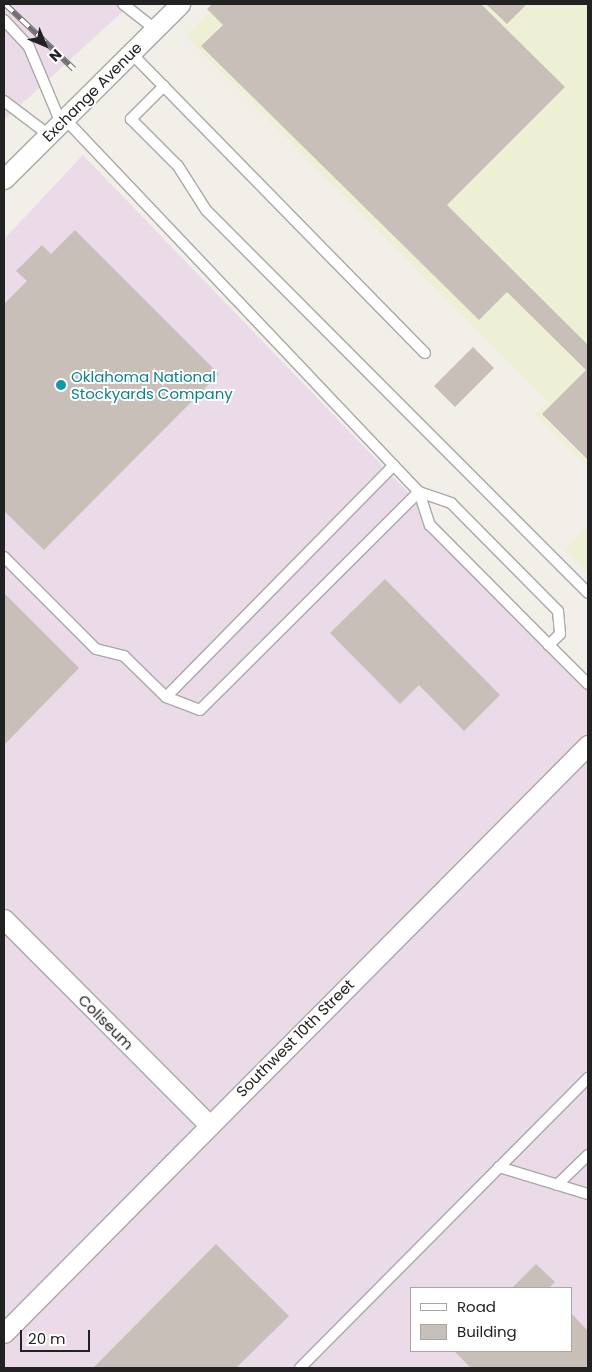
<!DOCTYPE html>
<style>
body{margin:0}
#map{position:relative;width:592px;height:1372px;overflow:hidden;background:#f2efe9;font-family:Poppins,sans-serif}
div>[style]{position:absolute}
.industrial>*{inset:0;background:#ebdbe8}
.farmland>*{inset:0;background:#eef0d5}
.building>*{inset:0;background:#c7bfb8}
.roads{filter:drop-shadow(1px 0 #a9a9a9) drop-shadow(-1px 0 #a9a9a9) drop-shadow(0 1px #a9a9a9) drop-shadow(0 -1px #a9a9a9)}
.lane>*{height:10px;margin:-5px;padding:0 5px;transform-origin:5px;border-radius:5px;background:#fff}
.street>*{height:19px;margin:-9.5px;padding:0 9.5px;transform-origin:9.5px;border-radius:9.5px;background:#fff}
.rail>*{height:5.5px;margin-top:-2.75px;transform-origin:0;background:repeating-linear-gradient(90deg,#fff 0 11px,#707070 0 22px);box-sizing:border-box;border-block:1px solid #707070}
.dots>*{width:14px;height:14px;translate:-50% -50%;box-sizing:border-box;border:2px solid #fff;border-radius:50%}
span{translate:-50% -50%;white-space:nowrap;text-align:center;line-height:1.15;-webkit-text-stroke:4px #fff;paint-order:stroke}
.street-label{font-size:15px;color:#222}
.culture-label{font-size:15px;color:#0d838f}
.left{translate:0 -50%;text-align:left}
.frame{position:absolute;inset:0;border:5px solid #222;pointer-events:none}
.legend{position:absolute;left:410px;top:1287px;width:162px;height:65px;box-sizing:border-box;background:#fff;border:1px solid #a7a7a7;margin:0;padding:6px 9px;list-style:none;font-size:15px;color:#222}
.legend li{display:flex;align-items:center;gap:10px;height:25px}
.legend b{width:25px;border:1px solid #a7a7a7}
.north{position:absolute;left:20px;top:20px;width:50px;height:50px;-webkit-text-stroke:4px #fff;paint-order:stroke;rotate:135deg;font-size:14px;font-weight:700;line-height:20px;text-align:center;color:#222}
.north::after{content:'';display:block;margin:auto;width:18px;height:22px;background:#222;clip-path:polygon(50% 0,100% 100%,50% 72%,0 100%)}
.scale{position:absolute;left:20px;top:1330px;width:70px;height:22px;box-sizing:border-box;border:2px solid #222;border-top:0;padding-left:6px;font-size:15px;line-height:18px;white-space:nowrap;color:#222;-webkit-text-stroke:4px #fff;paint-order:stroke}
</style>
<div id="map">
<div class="industrial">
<i style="clip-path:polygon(4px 4px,131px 4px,4px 120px)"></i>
<i style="clip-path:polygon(evenodd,83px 155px,588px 679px,588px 1368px,4px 1368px,4px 239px,83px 155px,411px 1288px,571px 1288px,571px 1351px,411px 1351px,411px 1288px)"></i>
</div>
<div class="farmland">
<i style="clip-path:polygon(217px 4px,588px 4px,588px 467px,535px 414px,548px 402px,185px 36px)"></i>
<i style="clip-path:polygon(588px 524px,588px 573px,565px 550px)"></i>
</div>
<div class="building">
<i style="clip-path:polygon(212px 4px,481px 4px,565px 87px,447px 205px,588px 345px,588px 460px,542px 414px,586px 370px,507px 292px,479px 320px,201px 46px,223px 25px,207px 9px)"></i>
<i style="clip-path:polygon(486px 4px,527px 4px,507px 24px)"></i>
<i style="clip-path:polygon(75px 230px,219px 374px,44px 550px,4px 511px,4px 304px,27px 281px,16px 271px,42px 245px,51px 254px)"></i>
<i style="clip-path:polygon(473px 347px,494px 368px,455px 407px,434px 386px)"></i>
<i style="clip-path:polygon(385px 579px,500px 695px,464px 731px,419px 685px,400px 704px,330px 633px)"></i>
<i style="clip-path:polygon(4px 593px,79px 668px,4px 745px)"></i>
<i style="clip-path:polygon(216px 1244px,289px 1316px,236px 1368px,93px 1368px)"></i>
<i style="clip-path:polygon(536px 1264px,555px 1282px,549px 1288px,512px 1288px)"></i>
<i style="clip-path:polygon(571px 1313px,588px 1331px,588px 1368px,471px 1368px,454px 1351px,571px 1351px)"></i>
</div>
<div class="roads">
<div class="lane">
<i style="left:123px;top:4px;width:41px;rotate:38deg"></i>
<i style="left:4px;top:20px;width:37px;rotate:47deg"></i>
<i style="left:29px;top:47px;width:82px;rotate:67.2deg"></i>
<i style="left:131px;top:53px;width:420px;rotate:45.6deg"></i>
<i style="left:164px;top:86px;width:47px;rotate:135deg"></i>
<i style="left:131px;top:119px;width:66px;rotate:45deg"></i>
<i style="left:178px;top:166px;width:52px;rotate:57.5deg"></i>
<i style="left:206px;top:210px;width:541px;rotate:45.07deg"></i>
<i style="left:4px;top:101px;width:56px;rotate:37.1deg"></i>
<i style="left:65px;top:119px;width:514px;rotate:46.5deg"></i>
<i style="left:419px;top:492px;width:34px;rotate:19deg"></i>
<i style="left:451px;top:503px;width:152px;rotate:45.3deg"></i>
<i style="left:558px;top:611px;width:23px;rotate:85deg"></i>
<i style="left:560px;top:634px;width:16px;rotate:135deg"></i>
<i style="left:549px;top:645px;width:55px;rotate:45deg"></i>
<i style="left:4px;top:557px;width:130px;rotate:45deg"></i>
<i style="left:96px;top:649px;width:29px;rotate:14deg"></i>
<i style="left:124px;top:656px;width:59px;rotate:44.3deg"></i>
<i style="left:166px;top:697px;width:36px;rotate:21deg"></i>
<i style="left:200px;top:710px;width:309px;rotate:-44.9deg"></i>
<i style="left:419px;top:492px;width:35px;rotate:72deg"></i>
<i style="left:430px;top:525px;width:169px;rotate:45.2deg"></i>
<i style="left:166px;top:697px;width:325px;rotate:-45.5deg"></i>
<i style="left:499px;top:1167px;width:93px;rotate:16.9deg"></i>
<i style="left:557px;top:1185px;width:43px;rotate:-44.1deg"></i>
<i style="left:300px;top:1368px;width:409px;rotate:-45.2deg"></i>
</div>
<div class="street">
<i style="left:4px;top:179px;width:248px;rotate:-44.8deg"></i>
<i style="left:4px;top:919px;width:289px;rotate:45.1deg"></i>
<i style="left:4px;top:1333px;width:829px;rotate:-45.2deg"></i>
</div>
</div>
<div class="rail">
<i style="left:5px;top:4px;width:95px;rotate:43.3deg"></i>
</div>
<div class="dots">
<i style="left:61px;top:385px;background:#0f9aa8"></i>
</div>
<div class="street-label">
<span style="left:92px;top:92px;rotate:-45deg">Exchange Avenue</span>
<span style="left:106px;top:1022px;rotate:45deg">Coliseum</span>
<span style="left:295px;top:1038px;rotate:-45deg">Southwest 10th Street</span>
</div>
<div class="culture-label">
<span class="left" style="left:71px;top:385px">Oklahoma National<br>Stockyards Company</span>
</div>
<div class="frame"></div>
<ul class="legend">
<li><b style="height:6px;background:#fff"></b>Road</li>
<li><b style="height:14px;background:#c7bfb8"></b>Building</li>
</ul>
<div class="north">N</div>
<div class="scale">20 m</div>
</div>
